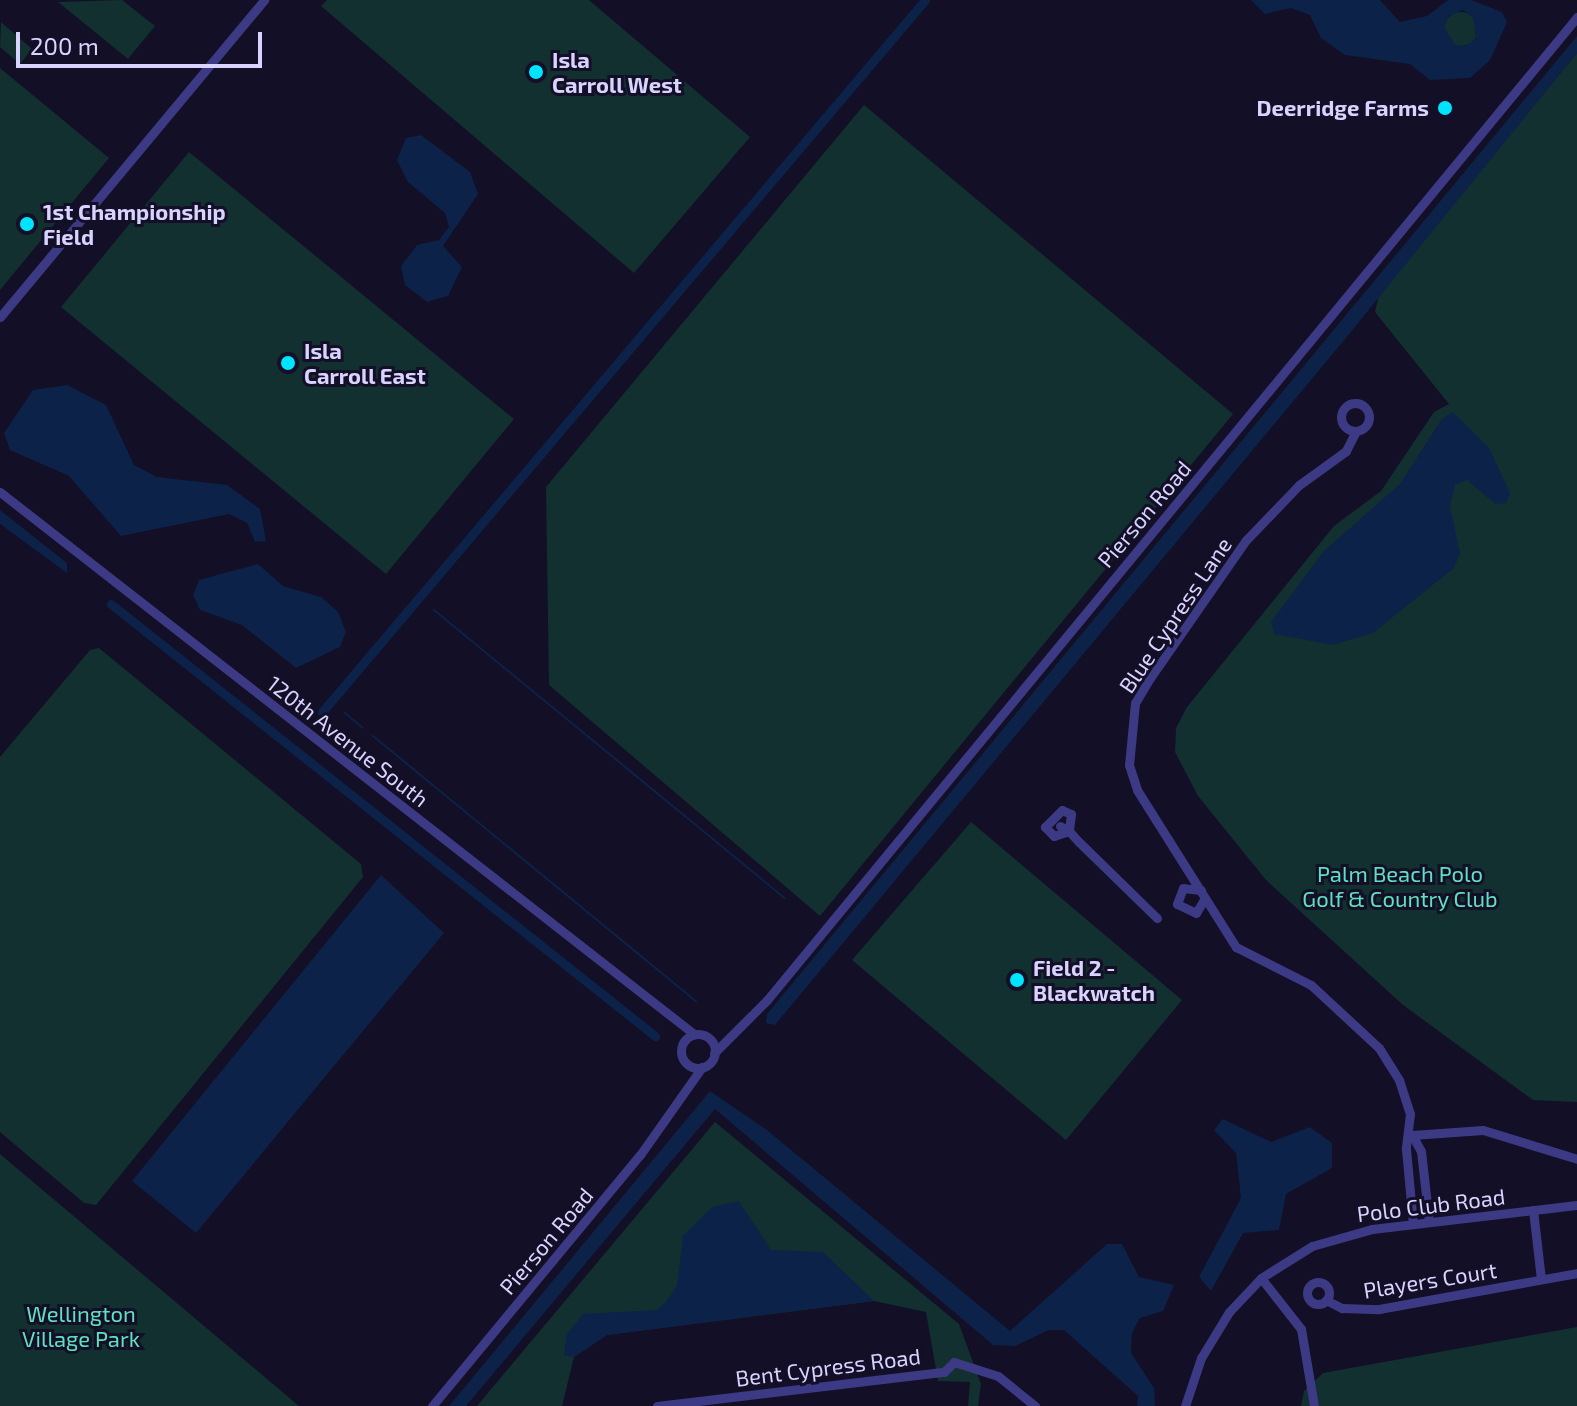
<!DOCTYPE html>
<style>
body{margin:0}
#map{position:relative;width:1577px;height:1406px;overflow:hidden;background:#130f26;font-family:"Exo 2",sans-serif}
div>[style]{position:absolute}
.green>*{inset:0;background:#12302f}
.round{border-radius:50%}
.water>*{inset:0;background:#0c2248}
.stream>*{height:2px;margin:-1px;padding:0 1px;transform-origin:1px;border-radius:1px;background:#0c2248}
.canal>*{height:9px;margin:-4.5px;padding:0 4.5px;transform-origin:4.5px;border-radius:4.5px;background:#0c2248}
.minor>*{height:9px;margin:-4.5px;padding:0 4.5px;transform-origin:4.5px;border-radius:4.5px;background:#3d3a85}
.minor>.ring{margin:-4.5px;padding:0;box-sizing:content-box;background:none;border:9px solid #3d3a85;border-radius:50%}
.dots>*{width:22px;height:22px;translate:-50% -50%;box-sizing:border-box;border:4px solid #130f26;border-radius:50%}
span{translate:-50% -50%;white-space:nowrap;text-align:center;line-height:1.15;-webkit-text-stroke:6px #130f26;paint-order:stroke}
.poi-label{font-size:22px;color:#d9d4ff;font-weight:700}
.left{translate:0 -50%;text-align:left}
.right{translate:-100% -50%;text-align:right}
.street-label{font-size:22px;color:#d9d4ff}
.park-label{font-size:22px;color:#5fe0c0}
.scale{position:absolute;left:16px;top:32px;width:246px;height:36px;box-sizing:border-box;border:4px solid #d9d4ff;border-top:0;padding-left:10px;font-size:24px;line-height:28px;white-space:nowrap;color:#d9d4ff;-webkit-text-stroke:6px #130f26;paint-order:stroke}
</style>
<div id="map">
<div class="green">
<i style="clip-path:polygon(122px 0,155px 26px,128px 59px,58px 2px)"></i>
<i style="clip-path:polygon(327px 0,589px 0,750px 137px,634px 273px,321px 6px)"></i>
<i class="round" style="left:1444px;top:12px;width:34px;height:34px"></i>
<i style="clip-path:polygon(1px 22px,32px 49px,20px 64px,0 47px)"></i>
<i style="clip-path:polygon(1577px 53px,1577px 1102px,1533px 1100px,1403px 1005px,1266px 880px,1198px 796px,1175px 752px,1176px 728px,1187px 707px,1334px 526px,1381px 491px,1434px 412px,1449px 404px,1375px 312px,1380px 291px)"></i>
<i style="clip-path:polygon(0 68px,109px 158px,0 290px)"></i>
<i style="clip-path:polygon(864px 105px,1233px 414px,820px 916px,549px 685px,546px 487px)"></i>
<i style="clip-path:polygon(189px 152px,514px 419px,386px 574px,61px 307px)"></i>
<i style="clip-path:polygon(99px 648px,361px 864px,363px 877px,96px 1205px,84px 1203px,0 1132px,0 757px,90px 650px)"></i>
<i style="clip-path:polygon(971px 822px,1182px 1000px,1066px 1140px,852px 960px)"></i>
<i style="clip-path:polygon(715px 1122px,959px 1324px,981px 1384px,978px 1406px,968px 1406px,970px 1382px,938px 1381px,926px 1312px,874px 1301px,607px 1335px,574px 1357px,562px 1406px,477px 1406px)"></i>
<i style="clip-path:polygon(0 1154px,299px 1406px,0 1406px)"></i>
<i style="clip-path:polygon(1577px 1327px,1577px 1406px,1301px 1406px,1304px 1391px,1323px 1373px)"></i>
</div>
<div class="water">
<i style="clip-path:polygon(evenodd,1251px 0,1380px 0,1400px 22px,1427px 16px,1448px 0,1471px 0,1502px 12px,1507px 22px,1490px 60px,1470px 78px,1430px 80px,1410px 64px,1345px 55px,1321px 38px,1310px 15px,1291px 8px,1265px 14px,1251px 0,1463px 10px,1473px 18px,1476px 38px,1466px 46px,1455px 45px,1444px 27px,1449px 16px,1463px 10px)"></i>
<i style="clip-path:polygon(1577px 36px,1577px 53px,1350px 333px,775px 1025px,766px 1023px,767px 1014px)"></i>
<i style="clip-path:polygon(421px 135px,470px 172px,478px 194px,443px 246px,462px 267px,448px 296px,427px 302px,405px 285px,401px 266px,417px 245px,439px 240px,449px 227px,445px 213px,408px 182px,397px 160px,406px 138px)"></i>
<i style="clip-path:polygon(67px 385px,106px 405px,134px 465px,157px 477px,227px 485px,260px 509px,266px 541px,255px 542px,247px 523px,229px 514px,121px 536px,69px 476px,10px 450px,4px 433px,33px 390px)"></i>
<i style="clip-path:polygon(1453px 412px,1489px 448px,1510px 493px,1506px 503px,1495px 504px,1467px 480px,1455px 485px,1450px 506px,1460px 553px,1454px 568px,1373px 633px,1333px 645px,1274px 634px,1271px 622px,1324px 551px,1400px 484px,1441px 420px)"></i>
<i style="clip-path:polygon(0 510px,67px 563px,67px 573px,0 524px)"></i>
<i style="clip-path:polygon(258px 564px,283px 586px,321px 597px,338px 612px,346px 632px,340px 647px,296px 668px,242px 625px,200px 610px,193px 595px,199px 580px)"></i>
<i style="clip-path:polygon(381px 875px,444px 933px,196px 1233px,132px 1181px)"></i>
<i style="clip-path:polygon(710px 1091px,767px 1130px,1010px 1331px,1107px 1244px,1122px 1244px,1139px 1277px,1174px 1285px,1163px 1311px,1140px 1318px,1132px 1333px,1131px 1353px,1154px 1388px,1155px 1406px,1137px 1406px,1138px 1396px,1064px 1330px,1049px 1330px,1015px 1346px,993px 1345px,715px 1109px,466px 1406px,449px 1406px)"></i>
<i style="clip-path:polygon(1223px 1119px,1271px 1142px,1310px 1127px,1332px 1143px,1332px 1168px,1286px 1194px,1279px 1230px,1243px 1233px,1211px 1291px,1199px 1277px,1241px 1198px,1236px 1153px,1214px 1130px)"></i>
<i style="clip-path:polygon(739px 1201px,771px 1250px,823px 1252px,874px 1301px,607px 1335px,574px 1357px,564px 1355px,567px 1334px,583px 1314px,657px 1310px,666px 1302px,677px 1286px,683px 1236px,712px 1207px)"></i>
</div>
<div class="stream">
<i style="left:434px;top:610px;width:454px;rotate:39.4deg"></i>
<i style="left:345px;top:713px;width:23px;rotate:40deg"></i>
<i style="left:373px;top:736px;width:418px;rotate:39.4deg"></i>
</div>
<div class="canal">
<i style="left:111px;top:604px;width:695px;rotate:38.45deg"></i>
<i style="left:322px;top:712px;width:933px;rotate:-49.74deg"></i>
</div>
<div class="minor">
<i style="left:0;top:317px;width:413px;rotate:-50.2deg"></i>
<i class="ring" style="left:1341px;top:403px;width:19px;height:19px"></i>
<i style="left:1356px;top:431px;width:22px;rotate:117deg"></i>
<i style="left:1346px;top:451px;width:58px;rotate:144.1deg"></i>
<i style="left:1299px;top:485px;width:76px;rotate:133.9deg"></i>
<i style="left:1246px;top:540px;width:168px;rotate:124.8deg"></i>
<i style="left:1150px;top:678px;width:29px;rotate:121deg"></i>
<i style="left:1135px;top:703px;width:62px;rotate:95.5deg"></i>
<i style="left:1129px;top:765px;width:26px;rotate:72deg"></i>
<i style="left:1137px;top:790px;width:186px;rotate:57.8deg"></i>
<i style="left:1236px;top:947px;width:84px;rotate:26.9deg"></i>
<i style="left:1311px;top:985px;width:93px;rotate:42.8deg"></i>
<i style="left:1379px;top:1048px;width:38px;rotate:58deg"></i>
<i style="left:1399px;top:1080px;width:36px;rotate:72deg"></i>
<i style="left:1410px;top:1114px;width:35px;rotate:97deg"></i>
<i style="left:1406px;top:1149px;width:75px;rotate:84.7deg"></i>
<i style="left:0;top:492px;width:881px;rotate:37.99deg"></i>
<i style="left:1060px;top:826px;width:10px;rotate:29deg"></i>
<i style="left:1069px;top:831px;width:16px;rotate:162deg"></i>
<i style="left:1054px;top:836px;width:13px;rotate:-135deg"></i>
<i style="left:1045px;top:827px;width:24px;rotate:-45deg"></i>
<i style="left:1062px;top:810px;width:10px;rotate:24deg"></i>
<i style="left:1071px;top:814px;width:17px;rotate:97deg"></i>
<i style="left:1069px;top:831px;width:15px;rotate:48deg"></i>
<i style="left:1079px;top:842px;width:109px;rotate:44.3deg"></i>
<i style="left:1201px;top:890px;width:18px;rotate:-174deg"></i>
<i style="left:1183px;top:888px;width:17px;rotate:111deg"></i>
<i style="left:1177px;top:904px;width:21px;rotate:25deg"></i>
<i style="left:1196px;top:913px;width:17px;rotate:-59deg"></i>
<i class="ring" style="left:681px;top:1034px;width:25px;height:25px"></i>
<i style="left:714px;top:1053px;width:75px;rotate:-45deg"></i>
<i style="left:767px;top:1000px;width:1274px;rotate:-50.51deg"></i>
<i style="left:1412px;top:1135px;width:71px;rotate:-4deg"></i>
<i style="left:1483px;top:1130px;width:98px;rotate:17.1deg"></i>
<i style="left:1412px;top:1135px;width:18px;rotate:61deg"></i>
<i style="left:1421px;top:1151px;width:71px;rotate:83.6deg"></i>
<i style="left:1533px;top:1210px;width:69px;rotate:83.4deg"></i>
<i style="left:1261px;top:1278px;width:65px;rotate:51.9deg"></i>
<i style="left:1301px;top:1329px;width:78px;rotate:80.4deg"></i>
<i class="ring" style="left:1307px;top:1282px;width:13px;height:13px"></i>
<i style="left:1326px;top:1300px;width:18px;rotate:27deg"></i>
<i style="left:1342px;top:1308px;width:37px;rotate:2deg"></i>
<i style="left:1379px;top:1309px;width:201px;rotate:-10.3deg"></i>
<i style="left:432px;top:1406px;width:326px;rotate:-50.4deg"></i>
<i style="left:640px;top:1155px;width:108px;rotate:-54.8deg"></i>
<i style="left:657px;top:1406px;width:289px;rotate:-6.8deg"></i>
<i style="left:944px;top:1372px;width:14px;rotate:-45deg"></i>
<i style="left:954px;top:1362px;width:46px;rotate:17.7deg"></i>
<i style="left:998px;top:1376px;width:48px;rotate:39deg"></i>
<i style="left:1185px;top:1406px;width:51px;rotate:-71.6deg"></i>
<i style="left:1201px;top:1358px;width:54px;rotate:-58.7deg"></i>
<i style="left:1229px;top:1312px;width:47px;rotate:-46.7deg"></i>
<i style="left:1261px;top:1278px;width:60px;rotate:-32.1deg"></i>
<i style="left:1312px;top:1246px;width:62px;rotate:-15.8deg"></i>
<i style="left:1372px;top:1229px;width:206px;rotate:-6.7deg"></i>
</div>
<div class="dots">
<i style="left:536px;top:72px;background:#00e5ff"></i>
<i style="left:1445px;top:108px;background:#00e5ff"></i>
<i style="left:27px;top:224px;background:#00e5ff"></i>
<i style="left:288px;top:363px;background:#00e5ff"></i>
<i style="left:1017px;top:980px;background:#00e5ff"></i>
</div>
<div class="poi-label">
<span class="left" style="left:552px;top:72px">Isla<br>Carroll West</span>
<span class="right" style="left:1429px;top:108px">Deerridge Farms</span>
<span class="left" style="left:43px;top:224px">1st Championship<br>Field</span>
<span class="left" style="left:304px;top:363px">Isla<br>Carroll East</span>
<span class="left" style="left:1033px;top:980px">Field 2 -<br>Blackwatch</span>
</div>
<div class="street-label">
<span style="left:1144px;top:514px;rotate:-50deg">Pierson Road</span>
<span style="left:1175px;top:615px;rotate:-56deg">Blue Cypress Lane</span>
<span style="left:348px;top:741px;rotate:38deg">120th Avenue South</span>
<span style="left:1431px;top:1205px;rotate:-7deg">Polo Club Road</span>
<span style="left:546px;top:1241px;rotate:-50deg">Pierson Road</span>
<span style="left:1430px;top:1280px;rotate:-9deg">Players Court</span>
<span style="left:828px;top:1367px;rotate:-7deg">Bent Cypress Road</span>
</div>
<div class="park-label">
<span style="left:1400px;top:886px">Palm Beach Polo<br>Golf &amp; Country Club</span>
<span style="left:81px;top:1326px">Wellington<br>Village Park</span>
</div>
<div class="scale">200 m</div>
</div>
